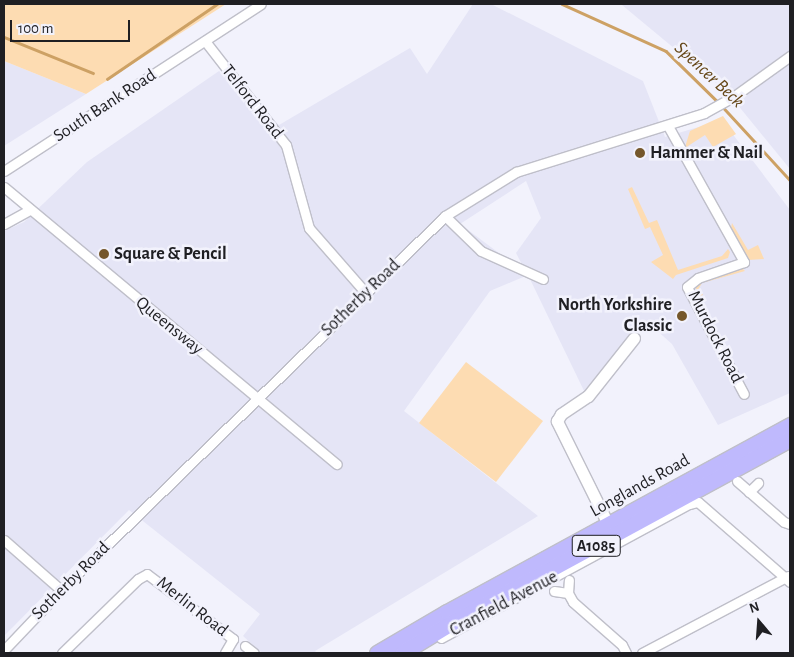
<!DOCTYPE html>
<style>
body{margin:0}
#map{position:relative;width:794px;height:657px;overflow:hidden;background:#f2f2fc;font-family:"Alegreya Sans",sans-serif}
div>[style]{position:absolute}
.built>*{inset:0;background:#e5e5f6}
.green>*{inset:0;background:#fddcb2}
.stream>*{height:2.5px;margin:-1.25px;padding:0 1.25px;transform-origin:1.25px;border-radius:1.25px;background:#cda164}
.roads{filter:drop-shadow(1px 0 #bfbfc9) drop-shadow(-1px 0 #bfbfc9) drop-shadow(0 1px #bfbfc9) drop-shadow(0 -1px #bfbfc9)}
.minor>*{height:9px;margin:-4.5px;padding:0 4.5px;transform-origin:4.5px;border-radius:4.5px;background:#fff}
.tertiary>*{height:11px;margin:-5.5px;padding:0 5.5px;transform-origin:5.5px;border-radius:5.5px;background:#fff}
.primary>*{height:15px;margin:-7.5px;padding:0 7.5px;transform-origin:7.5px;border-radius:7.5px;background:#bfb9fd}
.dots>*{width:14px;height:14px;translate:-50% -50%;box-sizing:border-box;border:2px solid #f2f2fc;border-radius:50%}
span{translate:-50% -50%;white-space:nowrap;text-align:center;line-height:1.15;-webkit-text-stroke:5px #f2f2fc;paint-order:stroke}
.shield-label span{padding:1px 4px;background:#f2f2fc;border:1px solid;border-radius:4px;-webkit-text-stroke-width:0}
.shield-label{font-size:16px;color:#1f1f23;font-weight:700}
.street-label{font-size:18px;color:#1f1f23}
.poi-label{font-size:18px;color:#1f1f23;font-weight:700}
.left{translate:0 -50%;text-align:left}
.right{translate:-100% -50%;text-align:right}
.water-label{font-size:19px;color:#654718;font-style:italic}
.frame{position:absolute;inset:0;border:5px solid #1f1f23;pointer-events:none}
.north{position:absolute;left:734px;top:597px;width:50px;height:50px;-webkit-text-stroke:4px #f2f2fc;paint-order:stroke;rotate:342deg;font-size:14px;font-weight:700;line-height:20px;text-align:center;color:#1f1f23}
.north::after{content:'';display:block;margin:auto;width:18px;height:22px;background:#1f1f23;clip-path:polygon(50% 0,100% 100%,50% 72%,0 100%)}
.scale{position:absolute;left:10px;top:20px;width:120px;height:22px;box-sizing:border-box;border:2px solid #1f1f23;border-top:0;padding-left:6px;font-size:15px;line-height:18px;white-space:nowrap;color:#1f1f23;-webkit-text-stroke:4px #f2f2fc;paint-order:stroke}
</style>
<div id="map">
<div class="built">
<i style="clip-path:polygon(evenodd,473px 4px,491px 4px,643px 81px,665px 137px,722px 120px,790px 210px,790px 393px,718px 425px,672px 344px,645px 320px,635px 340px,587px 397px,528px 275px,490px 291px,404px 411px,538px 516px,315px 651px,317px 653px,262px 653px,243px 636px,260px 614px,129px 510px,4px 636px,4px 231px,24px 222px,87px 162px,219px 71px,279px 125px,410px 48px,427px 74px,473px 4px,526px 181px,541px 218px,516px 253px,527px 274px,460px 224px,526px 181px)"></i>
<i style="clip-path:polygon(617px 4px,790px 4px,790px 169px,728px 93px,622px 5px)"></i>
<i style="clip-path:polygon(4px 61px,86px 94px,4px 146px)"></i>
</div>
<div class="green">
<i style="clip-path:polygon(4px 4px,226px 4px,86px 94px,4px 61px)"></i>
<i style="clip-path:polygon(723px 116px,736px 134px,713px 147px,705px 135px,688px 146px,695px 158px,693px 160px,685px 147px,690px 131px)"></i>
<i style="clip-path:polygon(632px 187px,649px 223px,657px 220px,678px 270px,722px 256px,728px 249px,730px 252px,728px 258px,676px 275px,673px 279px,651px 262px,663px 255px,650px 227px,645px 229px,628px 189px)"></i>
<i style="clip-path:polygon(732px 223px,748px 250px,758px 245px,764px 259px,748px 260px,731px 228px)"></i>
<i style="clip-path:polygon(741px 267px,745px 271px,702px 283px,699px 288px,703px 295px,700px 296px,694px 285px)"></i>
<i style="clip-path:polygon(466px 362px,543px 421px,496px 482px,419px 423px)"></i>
</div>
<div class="stream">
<i style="left:562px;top:4px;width:114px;rotate:24.3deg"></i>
<i style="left:666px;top:51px;width:73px;rotate:44.4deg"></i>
<i style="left:4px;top:37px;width:96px;rotate:22deg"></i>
<i style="left:107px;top:79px;width:133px;rotate:-34.3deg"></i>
<i style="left:722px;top:106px;width:100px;rotate:47.4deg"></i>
</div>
<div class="roads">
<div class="minor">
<i style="left:205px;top:41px;width:132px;rotate:52.1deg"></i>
<i style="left:286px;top:145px;width:86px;rotate:74.5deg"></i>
<i style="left:309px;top:228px;width:86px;rotate:48.8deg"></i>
<i style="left:668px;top:126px;width:156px;rotate:60.8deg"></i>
<i style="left:744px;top:262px;width:49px;rotate:160.8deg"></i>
<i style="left:698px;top:278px;width:14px;rotate:141deg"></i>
<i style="left:687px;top:287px;width:121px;rotate:62deg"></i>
<i style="left:4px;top:171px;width:306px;rotate:-33deg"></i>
<i style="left:4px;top:187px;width:433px;rotate:39.8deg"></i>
<i style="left:445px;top:216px;width:50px;rotate:44.2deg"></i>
<i style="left:481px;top:251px;width:68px;rotate:24.3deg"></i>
<i style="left:4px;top:224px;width:29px;rotate:-29deg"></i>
<i style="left:737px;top:481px;width:62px;rotate:41.1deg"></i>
<i style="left:784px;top:522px;width:6px;rotate:18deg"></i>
<i style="left:749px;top:492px;width:13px;rotate:-45deg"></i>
<i style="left:4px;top:540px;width:76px;rotate:41.3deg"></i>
<i style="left:554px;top:591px;width:14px;rotate:8deg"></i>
<i style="left:568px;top:593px;width:10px;rotate:61deg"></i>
<i style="left:573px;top:602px;width:65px;rotate:41.3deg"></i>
<i style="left:622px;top:645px;width:9px;rotate:63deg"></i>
<i style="left:568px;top:593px;width:13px;rotate:-86deg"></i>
<i style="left:441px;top:638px;width:282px;rotate:-28.4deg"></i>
<i style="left:689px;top:504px;width:9px;rotate:-13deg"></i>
<i style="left:698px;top:502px;width:122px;rotate:41deg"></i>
<i style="left:245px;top:646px;width:11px;rotate:38deg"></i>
<i style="left:4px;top:650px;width:83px;rotate:-46.5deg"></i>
<i style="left:61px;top:590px;width:536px;rotate:-44.24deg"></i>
<i style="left:445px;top:216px;width:84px;rotate:-31.8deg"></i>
<i style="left:516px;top:172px;width:197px;rotate:-17.4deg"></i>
<i style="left:704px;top:113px;width:33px;rotate:-29deg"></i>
<i style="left:733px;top:97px;width:70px;rotate:-35.7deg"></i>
<i style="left:62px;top:653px;width:106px;rotate:-44.2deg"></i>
<i style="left:138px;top:579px;width:10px;rotate:-29deg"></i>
<i style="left:147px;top:574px;width:108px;rotate:37.1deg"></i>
<i style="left:233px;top:639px;width:16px;rotate:120deg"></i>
<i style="left:642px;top:653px;width:165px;rotate:-27.8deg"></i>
</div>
<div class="tertiary">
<i style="left:611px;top:530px;width:122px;rotate:-116.4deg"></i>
<i style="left:557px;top:421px;width:8px;rotate:-60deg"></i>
<i style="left:561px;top:414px;width:32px;rotate:-34deg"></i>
<i style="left:588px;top:396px;width:74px;rotate:-51.6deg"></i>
</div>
<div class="primary">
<i style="left:377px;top:653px;width:81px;rotate:-30.4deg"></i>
<i style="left:447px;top:612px;width:391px;rotate:-28.6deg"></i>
<i style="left:402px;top:653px;width:60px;rotate:-31.3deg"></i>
<i style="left:453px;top:622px;width:383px;rotate:-28.5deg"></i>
</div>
</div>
<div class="dots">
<i style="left:640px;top:153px;background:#75572b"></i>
<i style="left:104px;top:254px;background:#75572b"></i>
<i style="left:682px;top:316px;background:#75572b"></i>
</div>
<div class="shield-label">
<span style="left:596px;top:546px">A1085</span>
</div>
<div class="street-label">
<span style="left:252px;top:102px;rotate:52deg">Telford Road</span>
<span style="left:105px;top:106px;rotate:-33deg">South Bank Road</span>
<span style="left:361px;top:298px;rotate:-44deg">Sotherby Road</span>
<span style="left:169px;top:326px;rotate:39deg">Queensway</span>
<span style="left:715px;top:337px;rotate:63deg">Murdock Road</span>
<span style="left:640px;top:486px;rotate:-29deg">Longlands Road</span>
<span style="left:71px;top:581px;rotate:-45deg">Sotherby Road</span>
<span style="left:504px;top:604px;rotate:-28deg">Cranfield Avenue</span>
<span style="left:192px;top:607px;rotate:38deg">Merlin Road</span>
</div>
<div class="poi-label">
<span class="left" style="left:650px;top:153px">Hammer &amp; Nail</span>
<span class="left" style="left:114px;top:254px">Square &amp; Pencil</span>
<span class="right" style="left:672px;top:316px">North Yorkshire<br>Classic</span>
</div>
<div class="water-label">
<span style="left:709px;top:75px;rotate:43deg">Spencer Beck</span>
</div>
<div class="frame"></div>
<div class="north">N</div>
<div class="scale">100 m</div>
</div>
